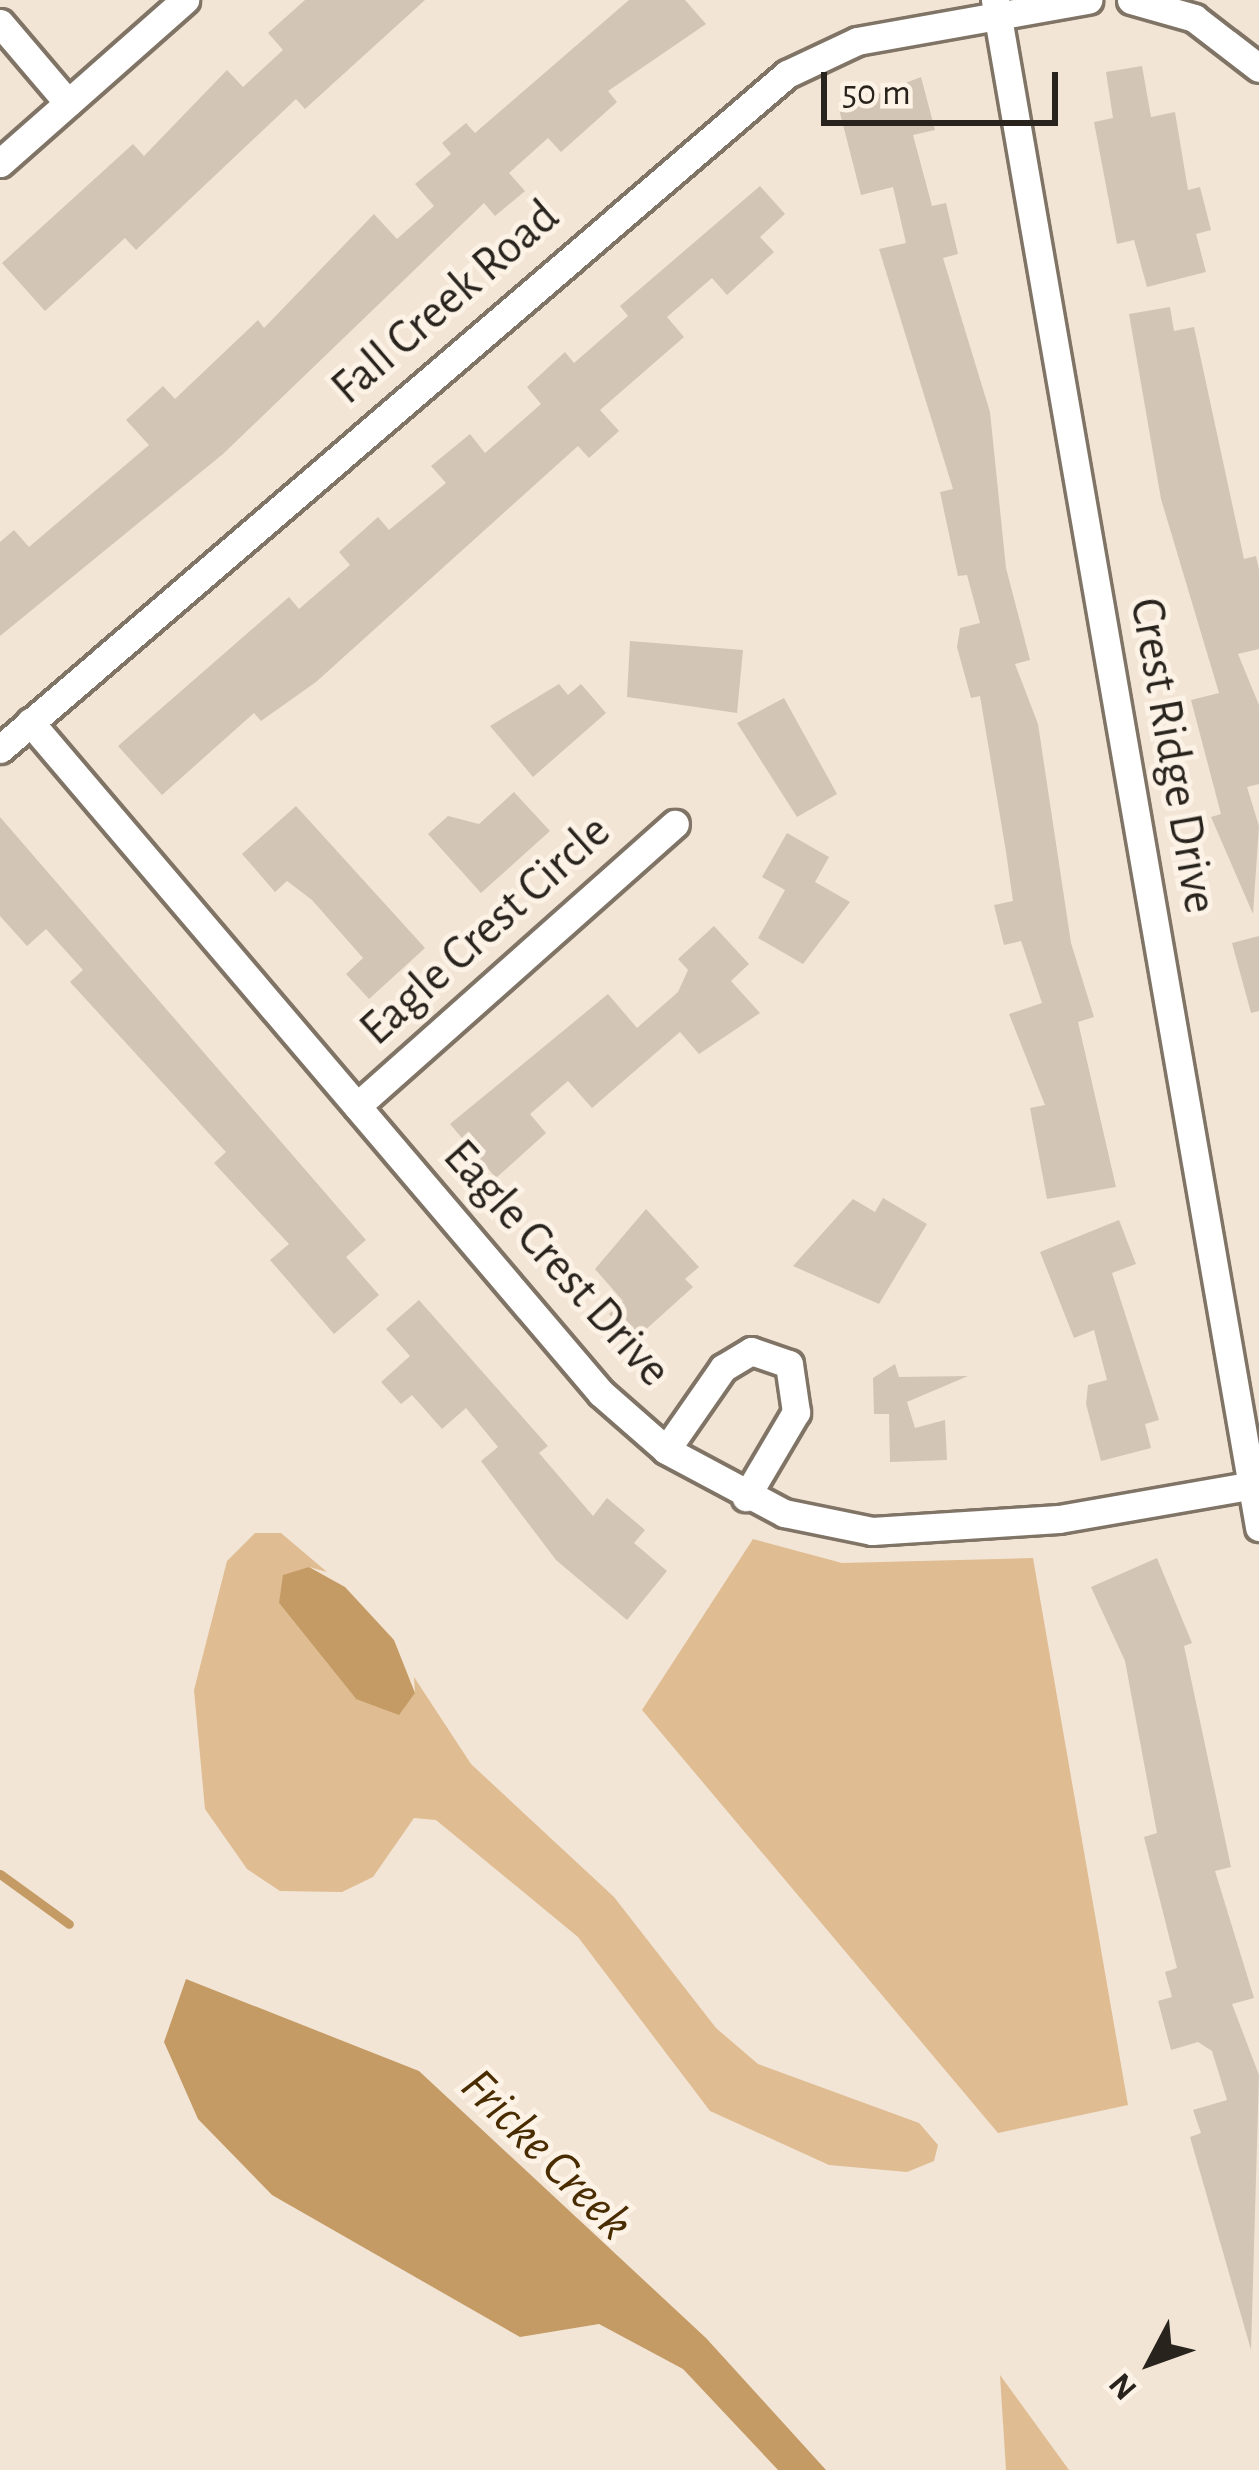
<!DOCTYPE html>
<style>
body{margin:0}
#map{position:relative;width:1259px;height:2470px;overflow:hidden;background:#f2e5d5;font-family:"Alegreya Sans",sans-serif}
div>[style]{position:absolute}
.green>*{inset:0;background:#dfbc92}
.water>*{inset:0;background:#c59b65}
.stream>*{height:9px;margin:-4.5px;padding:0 4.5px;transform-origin:4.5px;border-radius:4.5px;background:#c59b65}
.building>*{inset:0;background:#d2c5b5}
.roads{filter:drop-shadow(3px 0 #807466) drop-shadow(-3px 0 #807466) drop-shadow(0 3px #807466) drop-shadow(0 -3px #807466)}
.street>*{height:27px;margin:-13.5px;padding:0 13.5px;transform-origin:13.5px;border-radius:13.5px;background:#fff}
span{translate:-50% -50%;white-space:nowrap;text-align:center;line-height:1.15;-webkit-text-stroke:10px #fdf2e6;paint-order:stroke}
.street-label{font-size:48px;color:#28231d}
.water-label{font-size:51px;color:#492c00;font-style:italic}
.north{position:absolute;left:1091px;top:2302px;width:120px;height:120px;-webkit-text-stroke:9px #fdf2e6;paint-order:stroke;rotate:229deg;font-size:33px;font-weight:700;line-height:48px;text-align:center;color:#28231d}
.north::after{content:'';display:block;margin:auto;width:42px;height:54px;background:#28231d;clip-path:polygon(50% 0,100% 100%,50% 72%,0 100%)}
.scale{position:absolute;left:821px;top:72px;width:237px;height:54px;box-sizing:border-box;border:6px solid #28231d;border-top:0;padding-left:15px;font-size:36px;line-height:42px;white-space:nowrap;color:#28231d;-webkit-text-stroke:9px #fdf2e6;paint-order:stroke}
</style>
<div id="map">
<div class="green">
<i style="clip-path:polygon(255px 1533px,281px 1533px,327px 1572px,309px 1567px,279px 1603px,356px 1699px,415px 1693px,414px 1677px,471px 1764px,614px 1897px,716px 2028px,758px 2064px,919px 2123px,938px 2145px,934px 2161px,907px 2172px,829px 2165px,710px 2111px,578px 1937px,436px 1820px,414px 1818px,373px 1877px,342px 1892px,280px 1891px,247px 1869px,205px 1809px,194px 1690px,227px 1561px)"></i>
<i style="clip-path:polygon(753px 1539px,842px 1563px,1033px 1558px,1128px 2105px,998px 2133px,642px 1710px)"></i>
<i style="clip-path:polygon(1000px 2375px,1069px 2470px,1006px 2470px)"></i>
</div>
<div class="water">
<i style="clip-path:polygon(309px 1567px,345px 1587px,394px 1640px,415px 1693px,399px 1715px,356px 1699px,279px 1603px,283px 1575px)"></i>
<i style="clip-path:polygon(186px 1979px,419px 2071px,706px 2338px,826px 2470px,778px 2470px,683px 2369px,599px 2324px,520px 2337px,272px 2195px,198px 2119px,164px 2042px)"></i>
</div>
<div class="stream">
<i style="left:0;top:1874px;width:85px;rotate:35.9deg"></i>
</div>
<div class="building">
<i style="clip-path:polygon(305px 0,425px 0,305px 109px,296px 99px,136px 250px,125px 238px,45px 311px,2px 263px,133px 144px,144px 156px,227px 70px,243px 87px,283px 50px,268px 33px)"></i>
<i style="clip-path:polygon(629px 0,685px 0,706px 24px,608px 91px,617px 102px,561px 152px,548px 138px,509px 173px,525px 191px,495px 216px,484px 203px,223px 454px,0 636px,0 542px,14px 530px,29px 547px,149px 445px,126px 420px,163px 386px,175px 399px,258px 320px,264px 328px,374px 214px,397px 239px,434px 206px,415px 184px,451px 154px,442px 143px,466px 123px,475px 133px)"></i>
<i style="clip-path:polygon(1142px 66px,1151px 117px,1175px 112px,1188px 190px,1200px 187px,1211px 230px,1196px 234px,1206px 272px,1147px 287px,1134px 240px,1117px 244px,1094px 122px,1113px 118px,1106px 72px)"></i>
<i style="clip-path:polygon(921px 77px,935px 130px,913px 135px,932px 206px,946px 203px,958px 254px,943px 258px,990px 412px,1006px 568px,1030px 660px,1015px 664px,1038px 724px,1071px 943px,1094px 1017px,1078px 1022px,1116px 1187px,1047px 1199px,1030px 1108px,1045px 1105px,1009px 1014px,1042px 1003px,1021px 941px,1004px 945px,994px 905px,1013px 901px,1006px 852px,980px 696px,971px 698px,957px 647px,960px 628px,980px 623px,967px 575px,958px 576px,940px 492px,953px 489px,879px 249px,906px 243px,893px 187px,861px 195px,839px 109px)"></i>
<i style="clip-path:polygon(760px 186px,785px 214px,760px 237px,774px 252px,727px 295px,712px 278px,667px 317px,684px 337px,600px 410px,619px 431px,589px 458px,578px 446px,316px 682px,261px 721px,254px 713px,162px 795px,118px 746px,289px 597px,299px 609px,350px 565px,339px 552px,378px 517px,389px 530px,446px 483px,431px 466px,470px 434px,485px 453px,541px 404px,527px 387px,565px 352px,574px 363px,628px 316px,620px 306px)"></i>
<i style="clip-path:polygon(1170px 307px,1174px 331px,1194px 327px,1244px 559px,1256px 556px,1259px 570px,1259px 649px,1238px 654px,1259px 705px,1259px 784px,1247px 787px,1259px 826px,1253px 914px,1211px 817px,1221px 814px,1191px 700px,1219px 693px,1161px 499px,1129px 314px)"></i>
<i style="clip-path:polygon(630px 641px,743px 650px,737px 713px,627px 697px)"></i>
<i style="clip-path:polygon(559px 684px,568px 695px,581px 684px,606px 713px,533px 777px,490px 726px)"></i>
<i style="clip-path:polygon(784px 698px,837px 794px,797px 817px,737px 723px)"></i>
<i style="clip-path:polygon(514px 792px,550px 831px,481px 893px,428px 834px,448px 816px,479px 824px)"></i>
<i style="clip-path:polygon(296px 806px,425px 948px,369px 999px,346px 974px,363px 958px,312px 900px,287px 881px,275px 892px,242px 854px)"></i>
<i style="clip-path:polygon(0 817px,366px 1240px,346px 1257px,379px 1295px,334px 1334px,270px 1260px,289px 1244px,214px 1163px,226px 1152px,70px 982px,83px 970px,46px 929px,27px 946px,0 916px)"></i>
<i style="clip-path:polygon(787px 833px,829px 857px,815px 882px,850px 902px,803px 964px,758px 938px,785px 890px,762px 877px)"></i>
<i style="clip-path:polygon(714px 926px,749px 964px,731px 981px,760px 1013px,699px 1054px,680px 1032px,592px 1108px,568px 1081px,530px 1114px,546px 1133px,496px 1178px,450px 1124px,608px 994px,637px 1028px,678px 992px,688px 970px,678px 959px)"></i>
<i style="clip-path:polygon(1259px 936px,1259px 1011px,1251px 1013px,1232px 943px)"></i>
<i style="clip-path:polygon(883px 1198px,927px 1224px,879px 1304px,793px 1266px,853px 1199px,875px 1212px)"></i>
<i style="clip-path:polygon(646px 1209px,699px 1267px,685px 1279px,693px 1287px,633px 1341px,609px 1314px,623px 1301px,595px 1269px)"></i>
<i style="clip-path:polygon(1119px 1220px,1136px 1264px,1112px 1273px,1159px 1420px,1145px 1424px,1151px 1448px,1101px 1461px,1086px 1404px,1088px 1385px,1107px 1380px,1094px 1330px,1074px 1338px,1040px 1252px)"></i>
<i style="clip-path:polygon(419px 1300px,548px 1446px,539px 1453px,593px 1516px,607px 1498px,645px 1530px,634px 1543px,667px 1571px,627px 1620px,556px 1560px,481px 1461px,498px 1447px,466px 1408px,442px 1429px,412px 1395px,401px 1404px,381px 1382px,410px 1356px,386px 1329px)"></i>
<i style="clip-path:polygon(895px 1364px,899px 1377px,968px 1376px,907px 1402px,915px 1428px,945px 1420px,947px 1460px,890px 1462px,889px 1414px,874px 1414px,873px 1378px)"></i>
<i style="clip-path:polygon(1157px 1558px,1192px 1643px,1184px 1646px,1231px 1867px,1215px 1871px,1254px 1998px,1232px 2004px,1259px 2075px,1251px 2350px,1190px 2137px,1201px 2133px,1193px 2110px,1227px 2100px,1212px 2051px,1198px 2042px,1171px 2050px,1158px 2001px,1172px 1997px,1165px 1972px,1177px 1968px,1144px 1837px,1157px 1833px,1125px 1661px,1091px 1587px)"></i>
</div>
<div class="roads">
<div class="street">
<i style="left:995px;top:0;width:1550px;rotate:80.19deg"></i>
<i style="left:1131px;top:0;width:66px;rotate:15.9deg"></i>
<i style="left:1194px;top:18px;width:82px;rotate:37.6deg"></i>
<i style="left:0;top:23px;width:105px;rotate:49.6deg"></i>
<i style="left:0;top:163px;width:247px;rotate:-41.4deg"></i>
<i style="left:30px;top:722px;width:881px;rotate:49.6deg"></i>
<i style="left:601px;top:1393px;width:86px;rotate:41.2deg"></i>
<i style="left:666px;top:1450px;width:134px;rotate:28.1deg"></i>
<i style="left:784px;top:1513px;width:90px;rotate:11.6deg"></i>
<i style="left:872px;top:1531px;width:187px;rotate:-3.7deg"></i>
<i style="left:1059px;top:1519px;width:203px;rotate:-9.9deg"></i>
<i style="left:0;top:749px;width:1037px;rotate:-40.62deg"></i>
<i style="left:787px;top:74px;width:77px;rotate:-25.2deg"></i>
<i style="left:857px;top:41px;width:235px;rotate:-10.1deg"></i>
<i style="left:357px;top:1106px;width:425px;rotate:-41.6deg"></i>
<i style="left:666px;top:1450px;width:100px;rotate:-55.2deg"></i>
<i style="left:723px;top:1368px;width:33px;rotate:-31deg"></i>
<i style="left:751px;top:1351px;width:40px;rotate:18.9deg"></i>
<i style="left:789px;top:1364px;width:49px;rotate:81.7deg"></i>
<i style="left:796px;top:1412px;width:99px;rotate:120.5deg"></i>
</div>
</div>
<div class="street-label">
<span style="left:446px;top:303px;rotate:-41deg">Fall Creek Road</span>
<span style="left:1172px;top:756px;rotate:80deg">Crest Ridge Drive</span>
<span style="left:486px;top:931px;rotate:-42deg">Eagle Crest Circle</span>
<span style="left:556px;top:1264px;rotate:48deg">Eagle Crest Drive</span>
</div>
<div class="water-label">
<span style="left:546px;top:2155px;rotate:45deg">Fricke Creek</span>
</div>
<div class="north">N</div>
<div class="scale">50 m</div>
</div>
